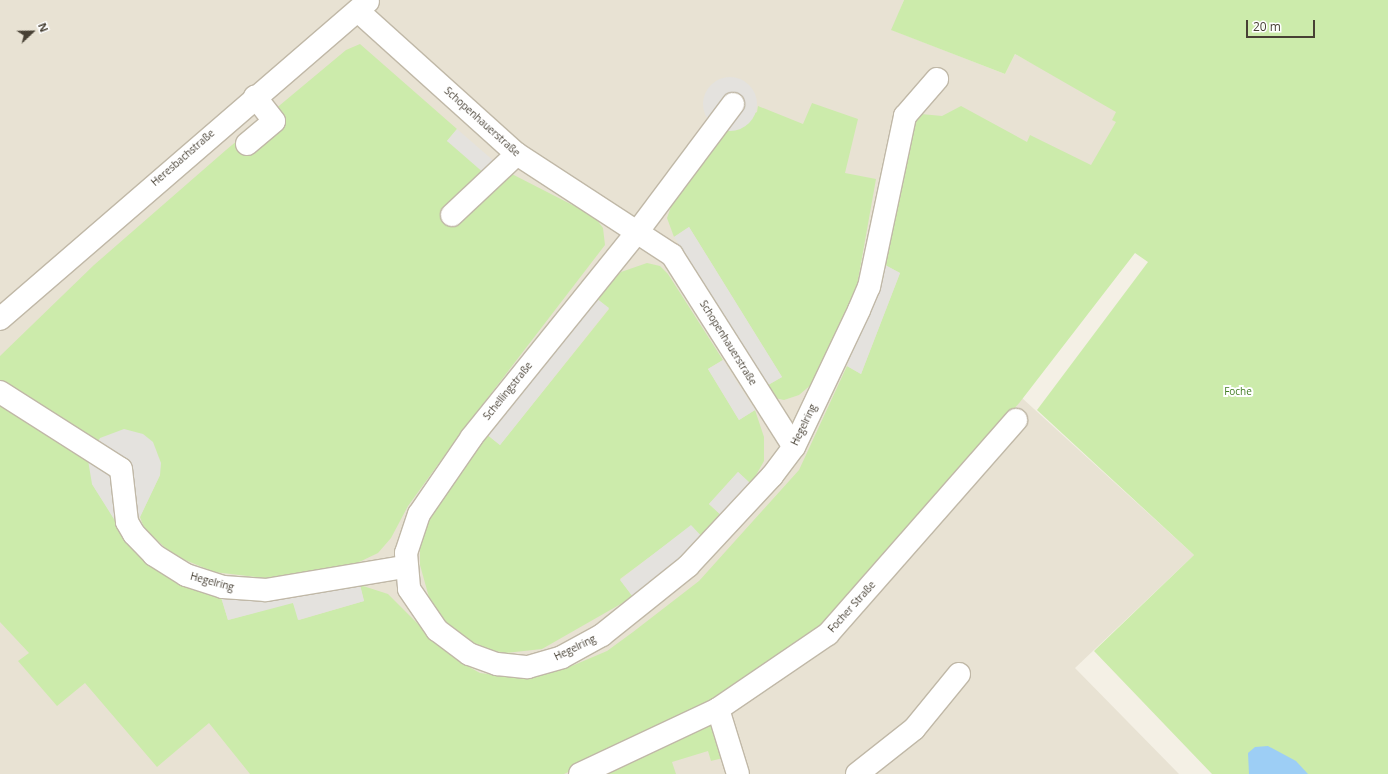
<!DOCTYPE html>
<meta charset="utf-8">
<style>
body{margin:0}
#map{position:relative;width:1388px;height:774px;overflow:hidden;background:#f4f0e5;font-family:"Open Sans",sans-serif}
div>[style]{position:absolute}
.residential>*{inset:0;background:#e8e2d3}
.green>*{inset:0;background:#ccebab}
.parking>*{inset:0;background:#e4e2de}
.round{border-radius:50%}
.water>*{inset:0;background:#9dcef5}
.roads{filter:drop-shadow(1px 0 #c0b8a7) drop-shadow(-1px 0 #c0b8a7) drop-shadow(0 1px #c0b8a7) drop-shadow(0 -1px #c0b8a7)}
.minor>*{height:22px;margin:-11px;padding:0 11px;transform-origin:11px;border-radius:11px;background:#fff}
span{translate:-50% -50%;white-space:nowrap;text-align:center;line-height:1.15;-webkit-text-stroke:4px #fff;paint-order:stroke}
.street-label{font-size:10px;color:#474034}
.park-label{font-size:10px;color:#427d24}
.north{position:absolute;left:12px;top:12px;width:40px;height:40px;-webkit-text-stroke:3px #fff;paint-order:stroke;rotate:68deg;font-size:11px;font-weight:700;line-height:16px;text-align:center;color:#474034}
.north::after{content:'';display:block;margin:auto;width:14px;height:18px;background:#474034;clip-path:polygon(50% 0,100% 100%,50% 72%,0 100%)}
.scale{position:absolute;left:1246px;top:20px;width:69px;height:18px;box-sizing:border-box;border:2px solid #474034;border-top:0;padding-left:5px;font-size:12px;line-height:14px;white-space:nowrap;color:#474034;-webkit-text-stroke:3px #fff;paint-order:stroke}
</style>
<div id="map">
<div class="residential">
<i style="clip-path:polygon(0 0,904px 0,892px 30px,1005px 74px,1015px 54px,1192px 151px,1011px 388px,1194px 555px,1075px 668px,1179px 774px,0 774px)"></i>
</div>
<div class="green">
<i style="clip-path:polygon(904px 0,1388px 0,1388px 774px,1212px 774px,1094px 651px,1194px 555px,1037px 410px,1148px 262px,1135px 253px,1020px 402px,828px 624px,717px 702px,564px 774px,250px 774px,209px 723px,157px 767px,85px 683px,57px 706px,18px 661px,29px 653px,0 622px,0 356px,94px 265px,226px 150px,346px 50px,360px 44px,457px 129px,447px 141px,594px 216px,603px 228px,605px 245px,463px 430px,408px 506px,391px 538px,378px 553px,355px 564px,265px 578px,214px 572px,173px 555px,144px 528px,140px 517px,160px 475px,92px 484px,135px 551px,167px 576px,221px 597px,228px 620px,293px 602px,299px 620px,364px 601px,360px 585px,388px 594px,445px 651px,462px 663px,480px 673px,525px 679px,574px 665px,607px 651px,633px 632px,699px 581px,799px 470px,847px 366px,861px 374px,900px 273px,885px 265px,914px 122px,921px 114px,942px 116px,961px 106px,1027px 142px,1030px 135px,1091px 165px,1116px 122px,1112px 120px,1116px 112px,1015px 54px,1005px 74px,891px 30px)"></i>
<i style="clip-path:polygon(812px 103px,858px 119px,845px 173px,876px 179px,855px 297px,812px 384px,799px 395px,784px 400px,775px 398px,768px 385px,782px 377px,689px 227px,674px 237px,667px 218px,674px 198px,723px 131px,757px 112px,758px 106px,803px 124px)"></i>
<i style="clip-path:polygon(647px 263px,660px 266px,668px 274px,723px 360px,708px 369px,739px 420px,755px 410px,764px 437px,764px 461px,751px 484px,738px 472px,709px 504px,722px 516px,704px 539px,691px 526px,620px 579px,633px 597px,542px 649px,505px 653px,481px 648px,457px 636px,430px 601px,420px 565px,420px 544px,428px 519px,485px 433px,500px 445px,609px 309px,596px 298px,621px 272px)"></i>
<i style="clip-path:polygon(711px 722px,723px 758px,711px 761px,708px 751px,672px 762px,676px 774px,596px 774px)"></i>
</div>
<div class="parking">
<i class="round" style="left:703px;top:77px;width:54px;height:54px"></i>
<i style="clip-path:polygon(457px 129px,495px 162px,485px 174px,447px 141px)"></i>
<i style="clip-path:polygon(689px 227px,782px 377px,768px 385px,674px 237px)"></i>
<i style="clip-path:polygon(885px 265px,900px 273px,861px 374px,847px 366px)"></i>
<i style="clip-path:polygon(596px 298px,609px 308px,500px 445px,485px 433px)"></i>
<i style="clip-path:polygon(723px 360px,755px 410px,739px 420px,708px 369px)"></i>
<i style="clip-path:polygon(124px 429px,143px 434px,153px 442px,161px 463px,160px 475px,140px 517px,117px 524px,92px 484px,88px 460px,100px 438px)"></i>
<i style="clip-path:polygon(738px 472px,751px 484px,722px 516px,709px 504px)"></i>
<i style="clip-path:polygon(691px 525px,704px 539px,633px 597px,620px 580px)"></i>
<i style="clip-path:polygon(360px 585px,364px 601px,298px 620px,293px 603px,228px 620px,221px 597px)"></i>
</div>
<div class="water">
<i style="clip-path:polygon(1268px 746px,1296px 761px,1308px 774px,1249px 774px,1248px 753px,1255px 747px)"></i>
</div>
<div class="roads">
<div class="minor">
<i style="left:358px;top:11px;width:214px;rotate:42deg"></i>
<i style="left:517px;top:154px;width:185px;rotate:33.1deg"></i>
<i style="left:672px;top:255px;width:227px;rotate:57.6deg"></i>
<i style="left:733px;top:104px;width:159px;rotate:126.8deg"></i>
<i style="left:638px;top:231px;width:265px;rotate:128.9deg"></i>
<i style="left:472px;top:437px;width:93px;rotate:124.5deg"></i>
<i style="left:419px;top:514px;width:41px;rotate:108.4deg"></i>
<i style="left:406px;top:553px;width:36px;rotate:85deg"></i>
<i style="left:409px;top:589px;width:50px;rotate:55.7deg"></i>
<i style="left:437px;top:630px;width:40px;rotate:37deg"></i>
<i style="left:469px;top:654px;width:30px;rotate:20deg"></i>
<i style="left:497px;top:664px;width:31px;rotate:6deg"></i>
<i style="left:528px;top:667px;width:35px;rotate:-16deg"></i>
<i style="left:562px;top:657px;width:46px;rotate:-28.8deg"></i>
<i style="left:602px;top:635px;width:110px;rotate:-38.7deg"></i>
<i style="left:688px;top:566px;width:123px;rotate:-47deg"></i>
<i style="left:772px;top:476px;width:36px;rotate:-53deg"></i>
<i style="left:794px;top:447px;width:152px;rotate:-64.6deg"></i>
<i style="left:859px;top:310px;width:25px;rotate:-67deg"></i>
<i style="left:869px;top:287px;width:175px;rotate:-78.1deg"></i>
<i style="left:905px;top:116px;width:49px;rotate:-49.1deg"></i>
<i style="left:247px;top:144px;width:35px;rotate:-40deg"></i>
<i style="left:274px;top:121px;width:31px;rotate:-128deg"></i>
<i style="left:452px;top:215px;width:89px;rotate:-43.2deg"></i>
<i style="left:0;top:319px;width:486px;rotate:-40.8deg"></i>
<i style="left:0;top:392px;width:143px;rotate:32.5deg"></i>
<i style="left:121px;top:469px;width:53px;rotate:83.5deg"></i>
<i style="left:127px;top:522px;width:14px;rotate:60deg"></i>
<i style="left:134px;top:534px;width:29px;rotate:46deg"></i>
<i style="left:154px;top:555px;width:38px;rotate:32deg"></i>
<i style="left:186px;top:575px;width:39px;rotate:18deg"></i>
<i style="left:223px;top:587px;width:43px;rotate:4deg"></i>
<i style="left:266px;top:590px;width:140px;rotate:-9.5deg"></i>
<i style="left:718px;top:709px;width:68px;rotate:72.9deg"></i>
<i style="left:580px;top:774px;width:153px;rotate:-25.2deg"></i>
<i style="left:718px;top:709px;width:133px;rotate:-34.3deg"></i>
<i style="left:828px;top:634px;width:285px;rotate:-48.7deg"></i>
<i style="left:857px;top:774px;width:73px;rotate:-38.3deg"></i>
<i style="left:914px;top:729px;width:71px;rotate:-50.7deg"></i>
</div>
</div>
<div class="street-label">
<span style="left:482px;top:122px;rotate:42deg">Schopenhauerstraße</span>
<span style="left:183px;top:158px;rotate:-41deg">Heresbachstraße</span>
<span style="left:728px;top:343px;rotate:58deg">Schopenhauerstraße</span>
<span style="left:508px;top:391px;rotate:-51deg">Schellingstraße</span>
<span style="left:804px;top:425px;rotate:-64deg">Hegelring</span>
<span style="left:212px;top:582px;rotate:15deg">Hegelring</span>
<span style="left:852px;top:607px;rotate:-48deg">Focher Straße</span>
<span style="left:575px;top:648px;rotate:-26deg">Hegelring</span>
</div>
<div class="park-label">
<span style="left:1238px;top:392px">Foche</span>
</div>
<div class="north">N</div>
<div class="scale">20 m</div>
</div>
